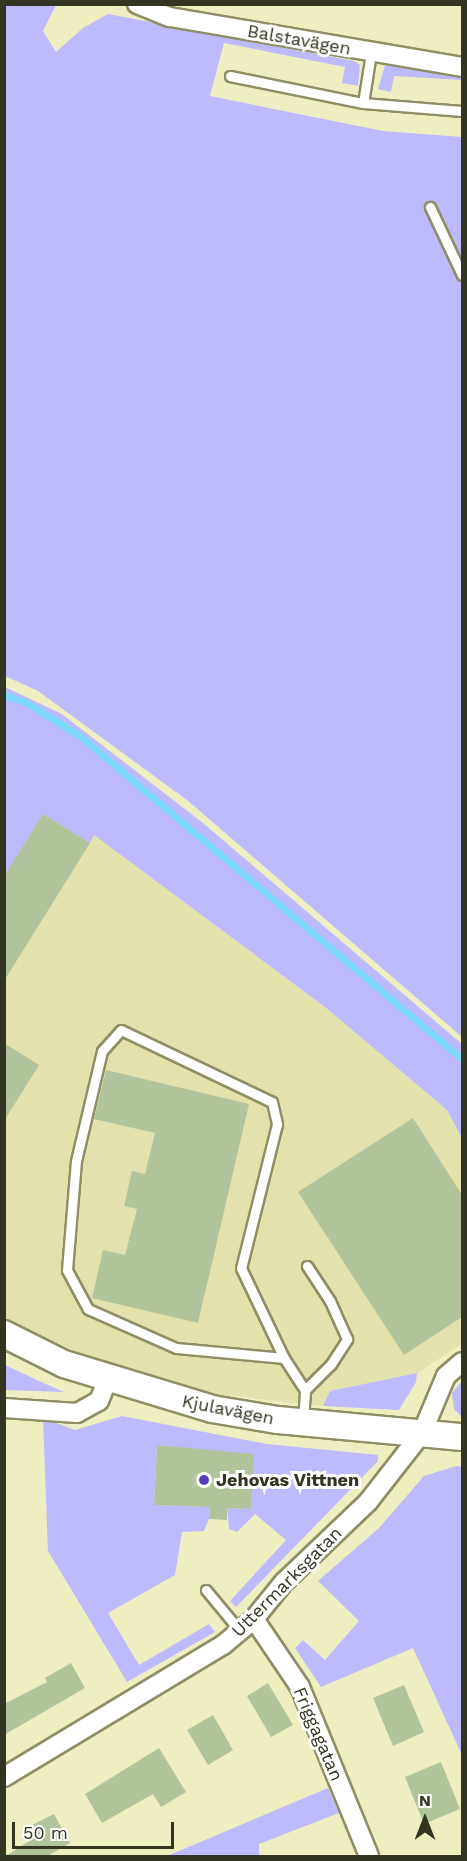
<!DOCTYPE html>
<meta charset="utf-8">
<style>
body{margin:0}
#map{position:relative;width:467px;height:1861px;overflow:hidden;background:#efeec0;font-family:"Work Sans",sans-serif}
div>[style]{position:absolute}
.built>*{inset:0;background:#e3e2ac}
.green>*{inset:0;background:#bebaff}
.stream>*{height:7px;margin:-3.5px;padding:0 3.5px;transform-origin:3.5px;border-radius:3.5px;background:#7dd8fe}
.building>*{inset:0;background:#b2c49b}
.roads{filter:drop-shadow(2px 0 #8f8e64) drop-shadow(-2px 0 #8f8e64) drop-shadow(0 2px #8f8e64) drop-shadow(0 -2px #8f8e64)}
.lane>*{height:9px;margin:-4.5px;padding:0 4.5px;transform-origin:4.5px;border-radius:4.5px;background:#fff}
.street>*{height:18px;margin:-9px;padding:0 9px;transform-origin:9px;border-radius:9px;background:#fff}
.secondary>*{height:26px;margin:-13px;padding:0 13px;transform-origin:13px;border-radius:13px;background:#fff}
.dots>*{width:16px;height:16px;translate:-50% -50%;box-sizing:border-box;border:3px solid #fff;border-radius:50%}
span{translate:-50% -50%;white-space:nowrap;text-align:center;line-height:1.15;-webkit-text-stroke:6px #fff;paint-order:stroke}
.street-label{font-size:18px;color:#343422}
.poi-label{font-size:18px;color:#343422;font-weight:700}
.left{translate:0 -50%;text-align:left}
.frame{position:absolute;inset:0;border:6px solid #343422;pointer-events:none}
.north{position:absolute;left:395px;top:1789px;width:60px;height:60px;-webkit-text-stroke:4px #fff;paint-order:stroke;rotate:0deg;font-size:16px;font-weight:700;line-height:24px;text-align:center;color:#343422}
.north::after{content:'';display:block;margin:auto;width:21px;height:27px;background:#343422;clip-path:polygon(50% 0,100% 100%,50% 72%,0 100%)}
.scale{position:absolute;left:12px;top:1822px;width:162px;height:27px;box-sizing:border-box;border:3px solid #343422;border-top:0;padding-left:8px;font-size:18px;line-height:21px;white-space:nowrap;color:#343422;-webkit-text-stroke:4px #fff;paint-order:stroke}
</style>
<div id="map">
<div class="built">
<i style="clip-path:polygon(43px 814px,90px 842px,94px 835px,325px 1007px,447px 1110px,462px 1138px,462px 1344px,417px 1373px,330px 1391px,323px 1406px,205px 1393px,117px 1368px,5px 1321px,4px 876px)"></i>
</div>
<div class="green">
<i style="clip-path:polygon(5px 5px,56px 5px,43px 31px,56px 52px,83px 28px,108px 14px,354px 61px,360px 65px,358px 86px,342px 83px,345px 67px,224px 43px,210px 96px,383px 131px,462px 137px,462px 1037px,187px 800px,38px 691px,5px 676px)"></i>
<i style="clip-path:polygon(385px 65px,462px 75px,462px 80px,394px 76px,391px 92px,378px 89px)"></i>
<i style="clip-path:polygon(5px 687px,62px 714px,203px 823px,462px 1044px,462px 1138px,447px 1110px,325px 1007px,94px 835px,90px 843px,43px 814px,5px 876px)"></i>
<i style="clip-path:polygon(5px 1365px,39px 1381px,64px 1392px,5px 1390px)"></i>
<i style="clip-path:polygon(417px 1373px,416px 1382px,399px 1410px,323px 1406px,330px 1391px)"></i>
<i style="clip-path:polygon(462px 1381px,462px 1417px,454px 1409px,452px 1393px)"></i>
<i style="clip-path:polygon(122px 1416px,267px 1444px,378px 1455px,378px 1461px,236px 1607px,230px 1601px,286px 1540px,255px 1514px,237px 1532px,229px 1529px,227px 1508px,251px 1509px,253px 1455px,157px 1445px,154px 1505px,210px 1507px,209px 1519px,204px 1531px,182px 1532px,175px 1575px,108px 1613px,139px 1665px,209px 1624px,215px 1632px,127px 1682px,48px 1551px,43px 1418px,75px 1430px)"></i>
<i style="clip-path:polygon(456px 1466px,462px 1467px,462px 1755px,413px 1648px,321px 1687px,295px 1648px,303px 1640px,325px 1660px,359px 1621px,318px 1581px,379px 1528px,424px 1476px)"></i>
<i style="clip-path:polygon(328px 1788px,339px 1813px,259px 1844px,259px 1856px,167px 1856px)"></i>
</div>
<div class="stream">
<i style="left:4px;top:695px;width:24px;rotate:19deg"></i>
<i style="left:27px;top:703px;width:62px;rotate:31.9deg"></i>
<i style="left:80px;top:736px;width:500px;rotate:40.22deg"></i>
</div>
<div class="building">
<i style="clip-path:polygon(43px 814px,90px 843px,4px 981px,4px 876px)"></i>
<i style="clip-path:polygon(4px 1043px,39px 1065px,4px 1121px)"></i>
<i style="clip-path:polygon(106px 1070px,249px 1104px,198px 1323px,92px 1298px,103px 1250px,125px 1255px,137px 1209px,124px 1206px,132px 1171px,145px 1174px,155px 1133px,94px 1119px)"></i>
<i style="clip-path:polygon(413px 1118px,462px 1195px,462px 1317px,404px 1355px,298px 1192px)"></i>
<i style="clip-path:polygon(157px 1445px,254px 1454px,251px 1509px,227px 1508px,227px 1520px,209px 1519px,210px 1507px,154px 1505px)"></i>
<i style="clip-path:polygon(71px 1663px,85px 1688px,4px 1735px,4px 1704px,47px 1682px,45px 1678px)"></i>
<i style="clip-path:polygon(268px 1683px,293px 1725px,271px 1737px,247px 1696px)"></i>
<i style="clip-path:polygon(404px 1685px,424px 1732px,393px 1746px,373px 1698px)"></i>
<i style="clip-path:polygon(213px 1715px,233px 1750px,208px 1765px,187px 1730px)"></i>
<i style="clip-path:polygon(159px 1748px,186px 1792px,161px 1807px,153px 1794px,102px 1823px,85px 1794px)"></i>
<i style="clip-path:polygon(441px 1762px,460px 1809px,424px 1824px,405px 1777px)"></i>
<i style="clip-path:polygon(54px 1814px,70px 1843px,46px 1857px,4px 1857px,37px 1836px,32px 1825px)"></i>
</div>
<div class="roads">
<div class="lane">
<i style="left:230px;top:76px;width:136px;rotate:11.5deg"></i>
<i style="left:363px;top:103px;width:99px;rotate:4.6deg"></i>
<i style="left:363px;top:103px;width:51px;rotate:-80.9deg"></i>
<i style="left:430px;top:207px;width:75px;rotate:64.8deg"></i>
<i style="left:284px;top:1358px;width:108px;rotate:-174.7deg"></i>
<i style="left:176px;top:1348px;width:96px;rotate:-156.1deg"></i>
<i style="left:88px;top:1309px;width:44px;rotate:-118.3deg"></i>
<i style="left:67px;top:1270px;width:109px;rotate:-85.3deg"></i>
<i style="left:76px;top:1161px;width:113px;rotate:-76.7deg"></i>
<i style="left:102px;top:1051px;width:28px;rotate:-48deg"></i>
<i style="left:121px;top:1030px;width:167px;rotate:25.5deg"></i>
<i style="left:272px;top:1102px;width:23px;rotate:77deg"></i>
<i style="left:277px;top:1124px;width:148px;rotate:104deg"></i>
<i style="left:241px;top:1268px;width:100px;rotate:64.5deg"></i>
<i style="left:284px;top:1358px;width:38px;rotate:57deg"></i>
<i style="left:303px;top:1420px;width:30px;rotate:-86deg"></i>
<i style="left:305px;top:1390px;width:37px;rotate:-45deg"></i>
<i style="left:331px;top:1364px;width:30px;rotate:-57deg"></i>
<i style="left:347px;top:1339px;width:42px;rotate:-114.1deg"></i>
<i style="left:330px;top:1301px;width:42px;rotate:-123.3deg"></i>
<i style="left:206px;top:1590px;width:53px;rotate:50.3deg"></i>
</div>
<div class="street">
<i style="left:137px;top:4px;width:35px;rotate:22deg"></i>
<i style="left:170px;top:17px;width:296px;rotate:9.7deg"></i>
<i style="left:4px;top:1408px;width:73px;rotate:3.9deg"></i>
<i style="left:77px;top:1413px;width:25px;rotate:-29deg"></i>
<i style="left:99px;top:1401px;width:24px;rotate:-68deg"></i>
<i style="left:254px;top:1619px;width:82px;rotate:55.9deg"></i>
<i style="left:300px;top:1687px;width:183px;rotate:67.8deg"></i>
<i style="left:4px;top:1777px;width:256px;rotate:-31.1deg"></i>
<i style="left:223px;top:1645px;width:40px;rotate:-40deg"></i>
<i style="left:254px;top:1619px;width:48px;rotate:-51deg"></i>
<i style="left:284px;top:1582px;width:116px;rotate:-43.6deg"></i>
<i style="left:368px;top:1502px;width:88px;rotate:-52deg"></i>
<i style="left:422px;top:1433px;width:62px;rotate:-67.2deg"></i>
<i style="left:446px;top:1376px;width:21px;rotate:-41deg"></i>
</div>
<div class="secondary">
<i style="left:4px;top:1334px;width:67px;rotate:26.6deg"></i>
<i style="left:64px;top:1364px;width:155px;rotate:16.9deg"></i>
<i style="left:212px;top:1409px;width:67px;rotate:9.5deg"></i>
<i style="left:278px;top:1420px;width:185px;rotate:5.3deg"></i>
</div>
</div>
<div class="dots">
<i style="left:204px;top:1480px;background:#563db5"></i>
</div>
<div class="street-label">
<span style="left:299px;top:40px;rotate:10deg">Balstavägen</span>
<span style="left:228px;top:1410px;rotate:11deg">Kjulavägen</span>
<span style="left:287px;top:1582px;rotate:-45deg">Uttermarksgatan</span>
<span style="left:318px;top:1734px;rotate:67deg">Friggagatan</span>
</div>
<div class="poi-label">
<span class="left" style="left:216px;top:1480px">Jehovas Vittnen</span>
</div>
<div class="frame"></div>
<div class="north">N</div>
<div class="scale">50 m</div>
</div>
